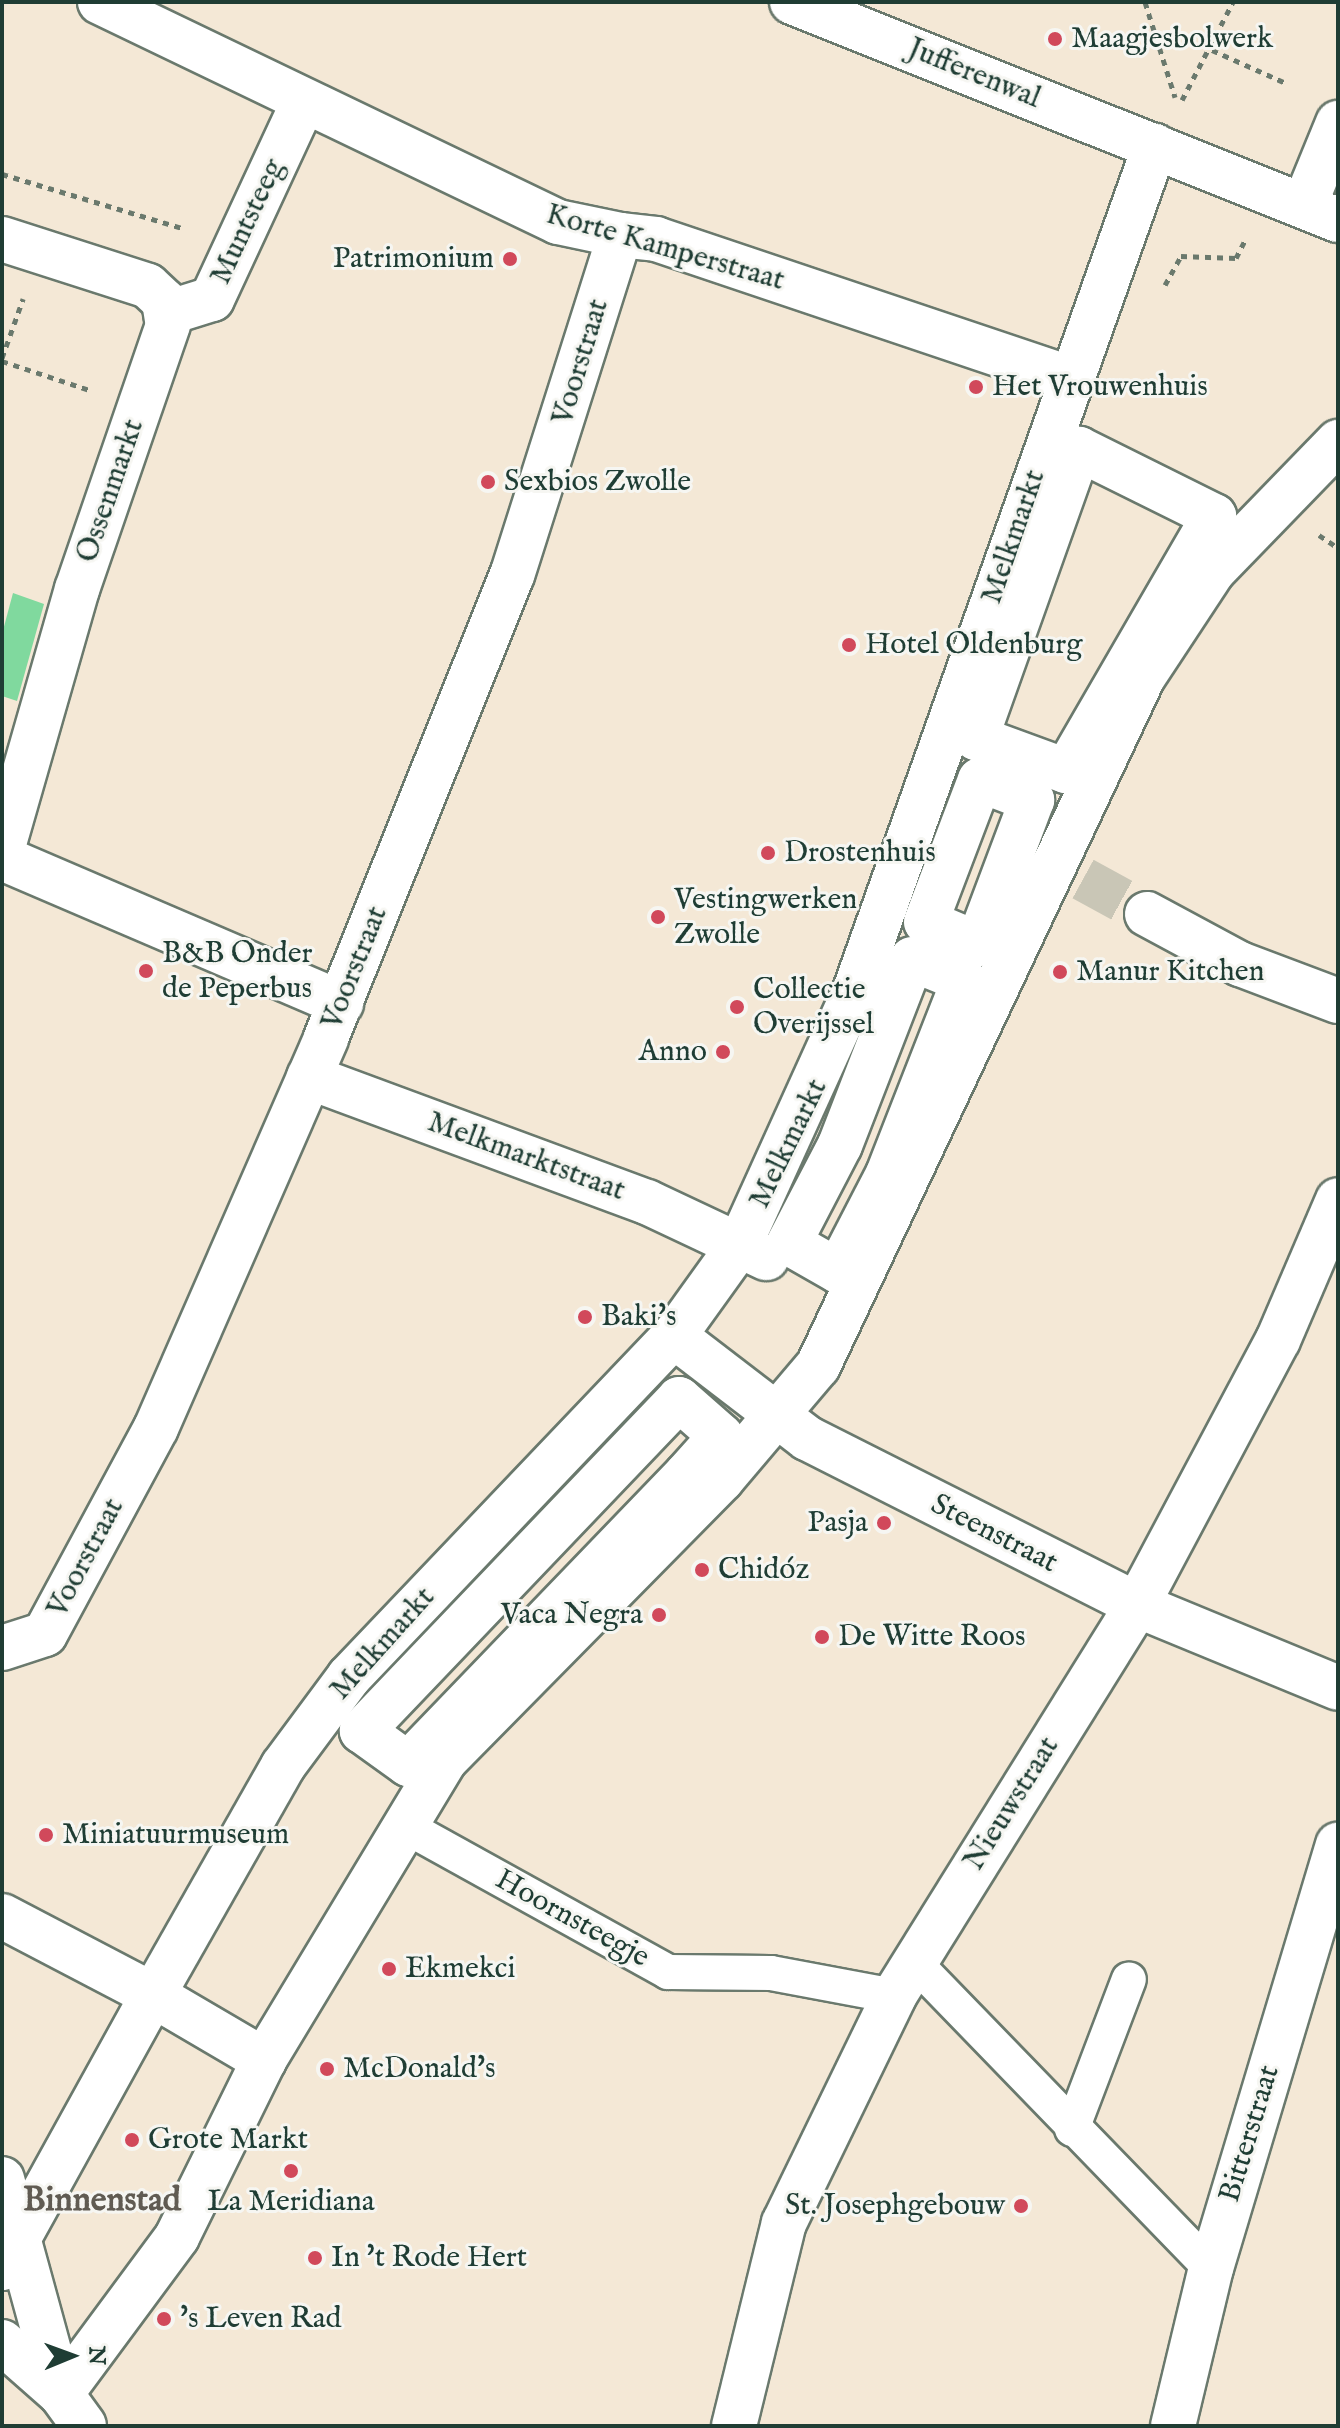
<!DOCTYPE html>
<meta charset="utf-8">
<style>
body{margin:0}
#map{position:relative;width:1340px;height:2428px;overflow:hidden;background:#f4e8d6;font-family:"IM FELL English",serif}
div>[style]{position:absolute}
.green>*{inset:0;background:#80d99e}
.pedestrian-tunnel>*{height:44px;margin-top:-22px;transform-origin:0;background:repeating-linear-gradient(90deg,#c9c6b6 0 44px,transparent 0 66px)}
.path>*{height:5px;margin-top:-2.5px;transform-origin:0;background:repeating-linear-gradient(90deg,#6a796d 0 6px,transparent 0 12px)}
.roads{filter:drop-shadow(2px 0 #6a796d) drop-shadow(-2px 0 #6a796d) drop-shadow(0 2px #6a796d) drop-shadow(0 -2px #6a796d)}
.service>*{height:34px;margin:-17px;padding:0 17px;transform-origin:17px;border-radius:17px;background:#fff}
.pedestrian>*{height:44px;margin:-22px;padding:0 22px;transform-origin:22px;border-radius:22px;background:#fff}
.minor>*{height:44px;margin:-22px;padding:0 22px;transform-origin:22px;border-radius:22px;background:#fff}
.dots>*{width:22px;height:22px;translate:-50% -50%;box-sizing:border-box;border:4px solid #f6f6f2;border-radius:50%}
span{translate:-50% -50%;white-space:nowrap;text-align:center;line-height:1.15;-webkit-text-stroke:6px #f6f6f2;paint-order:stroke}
.poi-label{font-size:30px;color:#1f3d34}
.left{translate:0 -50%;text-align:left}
.right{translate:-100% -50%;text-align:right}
.street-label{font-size:30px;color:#1f3d34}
.quarter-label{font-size:34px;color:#605b52;font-weight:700}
.frame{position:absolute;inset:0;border:4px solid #1f3d34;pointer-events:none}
.north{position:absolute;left:32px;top:2316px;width:80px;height:80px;-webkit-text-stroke:6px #f6f6f2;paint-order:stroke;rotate:89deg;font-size:22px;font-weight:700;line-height:32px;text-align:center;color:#1f3d34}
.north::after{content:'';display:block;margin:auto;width:28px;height:36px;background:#1f3d34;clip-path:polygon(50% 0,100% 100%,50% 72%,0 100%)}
</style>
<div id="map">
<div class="green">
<i style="clip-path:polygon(13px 593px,44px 604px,17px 701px,2px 696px,2px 634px)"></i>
</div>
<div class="pedestrian-tunnel">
<i style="left:1083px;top:879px;width:73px;rotate:28.7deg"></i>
</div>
<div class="path">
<i style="left:1145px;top:2px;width:100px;rotate:72.5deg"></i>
<i style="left:1212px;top:50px;width:83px;rotate:24.1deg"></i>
<i style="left:1182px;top:100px;width:110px;rotate:-62.5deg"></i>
<i style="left:2px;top:174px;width:191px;rotate:16.7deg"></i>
<i style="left:1165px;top:285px;width:33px;rotate:-61deg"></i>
<i style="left:1181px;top:256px;width:55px;rotate:2.1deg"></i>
<i style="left:1236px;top:258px;width:22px;rotate:-63deg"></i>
<i style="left:2px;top:358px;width:63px;rotate:-70.4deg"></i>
<i style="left:2px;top:361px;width:95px;rotate:18.4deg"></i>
<i style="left:1319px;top:535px;width:23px;rotate:34deg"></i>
</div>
<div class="roads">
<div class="service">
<i style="left:403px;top:1825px;width:303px;rotate:29deg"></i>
<i style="left:668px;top:1972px;width:103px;rotate:0.6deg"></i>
<i style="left:771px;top:1973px;width:125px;rotate:10.6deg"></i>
<i style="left:913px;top:1961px;width:428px;rotate:45.9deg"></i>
<i style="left:1072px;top:2129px;width:160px;rotate:-69.2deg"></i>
</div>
<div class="pedestrian">
<i style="left:1304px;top:206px;width:90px;rotate:-67.7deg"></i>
<i style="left:620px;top:235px;width:36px;rotate:6deg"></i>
<i style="left:656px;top:239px;width:437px;rotate:18.6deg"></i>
<i style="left:167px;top:313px;width:47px;rotate:-17.3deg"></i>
<i style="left:212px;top:299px;width:218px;rotate:-65.1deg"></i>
<i style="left:1079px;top:449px;width:151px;rotate:26.4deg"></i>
<i style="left:1214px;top:516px;width:295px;rotate:120.1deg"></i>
<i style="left:1066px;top:771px;width:96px;rotate:-159.9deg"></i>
<i style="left:976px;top:738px;width:307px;rotate:-70.4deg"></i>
<i style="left:980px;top:780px;width:56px;rotate:21deg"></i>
<i style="left:1032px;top:800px;width:154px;rotate:110.6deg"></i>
<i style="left:978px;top:944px;width:56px;rotate:-157.1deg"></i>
<i style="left:926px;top:922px;width:152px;rotate:-69.2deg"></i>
<i style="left:1147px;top:914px;width:106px;rotate:28.3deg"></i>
<i style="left:1240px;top:964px;width:105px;rotate:20.7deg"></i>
<i style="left:912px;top:959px;width:56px;rotate:22deg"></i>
<i style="left:964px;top:980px;width:208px;rotate:111.4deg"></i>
<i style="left:888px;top:1174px;width:109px;rotate:117.3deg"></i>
<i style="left:838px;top:1271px;width:56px;rotate:-150.3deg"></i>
<i style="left:789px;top:1243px;width:110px;rotate:-62.5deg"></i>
<i style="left:840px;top:1145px;width:199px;rotate:-68.8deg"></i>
<i style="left:309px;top:1077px;width:360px;rotate:20.3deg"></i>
<i style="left:647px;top:1202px;width:132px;rotate:25.2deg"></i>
<i style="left:674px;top:1336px;width:168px;rotate:37.5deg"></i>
<i style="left:807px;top:1438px;width:370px;rotate:26.8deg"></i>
<i style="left:679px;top:1399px;width:56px;rotate:41.4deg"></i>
<i style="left:721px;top:1436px;width:52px;rotate:131.9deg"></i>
<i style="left:686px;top:1475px;width:401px;rotate:133.9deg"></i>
<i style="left:408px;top:1764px;width:57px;rotate:-144.3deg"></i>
<i style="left:362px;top:1731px;width:459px;rotate:-46.3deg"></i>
<i style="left:2px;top:1648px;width:45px;rotate:-18deg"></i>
<i style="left:45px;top:1634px;width:234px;rotate:-61.7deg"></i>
<i style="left:156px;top:1428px;width:425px;rotate:-66.4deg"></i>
<i style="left:2px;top:1916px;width:170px;rotate:27.6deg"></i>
<i style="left:153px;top:1995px;width:263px;rotate:-60.4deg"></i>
<i style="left:283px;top:1766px;width:111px;rotate:-53.4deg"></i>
<i style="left:349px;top:1677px;width:471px;rotate:-46.4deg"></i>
<i style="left:674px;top:1336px;width:113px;rotate:-54.3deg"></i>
<i style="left:740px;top:1244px;width:276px;rotate:-65.6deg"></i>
<i style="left:854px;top:993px;width:899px;rotate:-70.44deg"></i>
<i style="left:264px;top:2060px;width:350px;rotate:-58.9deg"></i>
<i style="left:445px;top:1760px;width:395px;rotate:-45.4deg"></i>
<i style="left:722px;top:1479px;width:148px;rotate:-49.7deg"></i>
<i style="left:818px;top:1366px;width:762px;rotate:-64.75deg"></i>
<i style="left:1143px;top:677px;width:127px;rotate:-56.6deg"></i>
<i style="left:1213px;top:571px;width:180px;rotate:-45.9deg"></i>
<i style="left:2px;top:2179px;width:223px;rotate:74.7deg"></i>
<i style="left:2px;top:2268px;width:312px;rotate:-61.1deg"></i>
<i style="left:153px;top:1995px;width:129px;rotate:30.4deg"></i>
<i style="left:264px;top:2060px;width:197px;rotate:116.2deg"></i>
<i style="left:177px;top:2237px;width:195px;rotate:126.5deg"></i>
<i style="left:2px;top:2342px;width:79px;rotate:41.4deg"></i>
<i style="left:61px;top:2394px;width:39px;rotate:54deg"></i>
</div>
<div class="minor">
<i style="left:100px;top:2px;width:508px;rotate:25.66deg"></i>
<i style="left:558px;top:222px;width:63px;rotate:11.8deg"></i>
<i style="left:620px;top:235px;width:357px;rotate:107.6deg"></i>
<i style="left:512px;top:575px;width:499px;rotate:111.9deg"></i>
<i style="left:792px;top:2px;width:588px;rotate:21.77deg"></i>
<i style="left:2px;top:239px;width:153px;rotate:17.8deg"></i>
<i style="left:148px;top:286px;width:22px;rotate:43deg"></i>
<i style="left:164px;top:301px;width:24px;rotate:81deg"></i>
<i style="left:168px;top:325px;width:279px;rotate:109deg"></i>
<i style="left:77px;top:589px;width:272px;rotate:106deg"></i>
<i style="left:2px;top:858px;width:369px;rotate:23.2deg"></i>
<i style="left:1137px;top:1605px;width:217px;rotate:22.4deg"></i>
<i style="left:734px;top:2426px;width:209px;rotate:-76.2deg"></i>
<i style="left:784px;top:2223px;width:252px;rotate:-64.1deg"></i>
<i style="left:894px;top:1996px;width:460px;rotate:-58.1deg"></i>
<i style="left:1137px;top:1605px;width:300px;rotate:-62deg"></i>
<i style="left:1278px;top:1340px;width:152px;rotate:-66.8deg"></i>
<i style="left:1173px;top:2426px;width:163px;rotate:-76.5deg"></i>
<i style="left:1211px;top:2268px;width:442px;rotate:-73.3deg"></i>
</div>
</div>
<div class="dots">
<i style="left:1055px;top:39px;background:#d1495b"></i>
<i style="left:510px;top:259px;background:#d1495b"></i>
<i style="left:976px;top:387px;background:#d1495b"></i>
<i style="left:488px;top:482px;background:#d1495b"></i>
<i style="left:849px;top:645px;background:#d1495b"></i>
<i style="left:768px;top:853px;background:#d1495b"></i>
<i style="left:658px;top:917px;background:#d1495b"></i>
<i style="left:146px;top:971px;background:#d1495b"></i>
<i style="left:1060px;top:972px;background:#d1495b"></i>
<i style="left:737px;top:1007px;background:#d1495b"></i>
<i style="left:723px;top:1052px;background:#d1495b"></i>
<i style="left:585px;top:1317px;background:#d1495b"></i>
<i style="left:884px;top:1523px;background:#d1495b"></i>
<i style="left:702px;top:1570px;background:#d1495b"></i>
<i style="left:659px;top:1615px;background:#d1495b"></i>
<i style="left:822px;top:1637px;background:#d1495b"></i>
<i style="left:46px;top:1835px;background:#d1495b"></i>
<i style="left:389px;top:1969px;background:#d1495b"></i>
<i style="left:327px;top:2069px;background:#d1495b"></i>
<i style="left:132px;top:2140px;background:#d1495b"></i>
<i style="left:291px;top:2171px;background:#d1495b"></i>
<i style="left:1021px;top:2206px;background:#d1495b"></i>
<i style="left:315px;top:2258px;background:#d1495b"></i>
<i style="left:164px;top:2319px;background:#d1495b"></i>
</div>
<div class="poi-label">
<span class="left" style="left:1071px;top:39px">Maagjesbolwerk</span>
<span class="right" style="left:494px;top:259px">Patrimonium</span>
<span class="left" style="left:992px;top:387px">Het Vrouwenhuis</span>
<span class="left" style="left:504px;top:482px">Sexbios Zwolle</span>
<span class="left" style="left:865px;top:645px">Hotel Oldenburg</span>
<span class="left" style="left:784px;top:853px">Drostenhuis</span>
<span class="left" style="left:674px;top:917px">Vestingwerken<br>Zwolle</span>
<span class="left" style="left:162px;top:971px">B&amp;B Onder<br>de Peperbus</span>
<span class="left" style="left:1076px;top:972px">Manur Kitchen</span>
<span class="left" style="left:753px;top:1007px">Collectie<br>Overijssel</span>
<span class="right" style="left:707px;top:1052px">Anno</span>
<span class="left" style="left:601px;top:1317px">Baki's</span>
<span class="right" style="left:868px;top:1523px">Pasja</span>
<span class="left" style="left:718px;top:1570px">Chidóz</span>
<span class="right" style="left:643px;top:1615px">Vaca Negra</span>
<span class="left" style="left:838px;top:1637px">De Witte Roos</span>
<span class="left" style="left:62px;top:1835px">Miniatuurmuseum</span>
<span class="left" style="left:405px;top:1969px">Ekmekci</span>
<span class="left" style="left:343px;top:2069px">McDonald's</span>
<span class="left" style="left:148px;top:2140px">Grote Markt</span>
<span style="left:291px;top:2202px">La Meridiana</span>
<span class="right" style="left:1005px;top:2206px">St. Josephgebouw</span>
<span class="left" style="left:331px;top:2258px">In 't Rode Hert</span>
<span class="left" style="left:180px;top:2319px">'s Leven Rad</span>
</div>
<div class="street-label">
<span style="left:974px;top:74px;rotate:22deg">Jufferenwal</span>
<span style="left:248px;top:222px;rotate:-65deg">Muntsteeg</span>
<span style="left:665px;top:248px;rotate:16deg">Korte Kamperstraat</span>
<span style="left:581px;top:362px;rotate:-73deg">Voorstraat</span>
<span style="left:111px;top:491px;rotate:-71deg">Ossenmarkt</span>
<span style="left:1014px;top:537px;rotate:-71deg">Melkmarkt</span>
<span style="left:355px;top:968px;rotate:-68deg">Voorstraat</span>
<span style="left:789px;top:1144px;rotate:-64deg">Melkmarkt</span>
<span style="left:526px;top:1157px;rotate:20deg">Melkmarktstraat</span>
<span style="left:994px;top:1534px;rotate:27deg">Steenstraat</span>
<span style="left:86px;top:1558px;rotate:-62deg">Voorstraat</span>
<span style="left:383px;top:1644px;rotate:-48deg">Melkmarkt</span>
<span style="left:1012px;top:1804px;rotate:-58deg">Nieuwstraat</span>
<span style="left:572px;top:1919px;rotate:29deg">Hoornsteegje</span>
<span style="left:1250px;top:2134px;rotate:-73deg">Bitterstraat</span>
</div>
<div class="quarter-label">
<span style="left:102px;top:2201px">Binnenstad</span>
</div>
<div class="frame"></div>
<div class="north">N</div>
</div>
